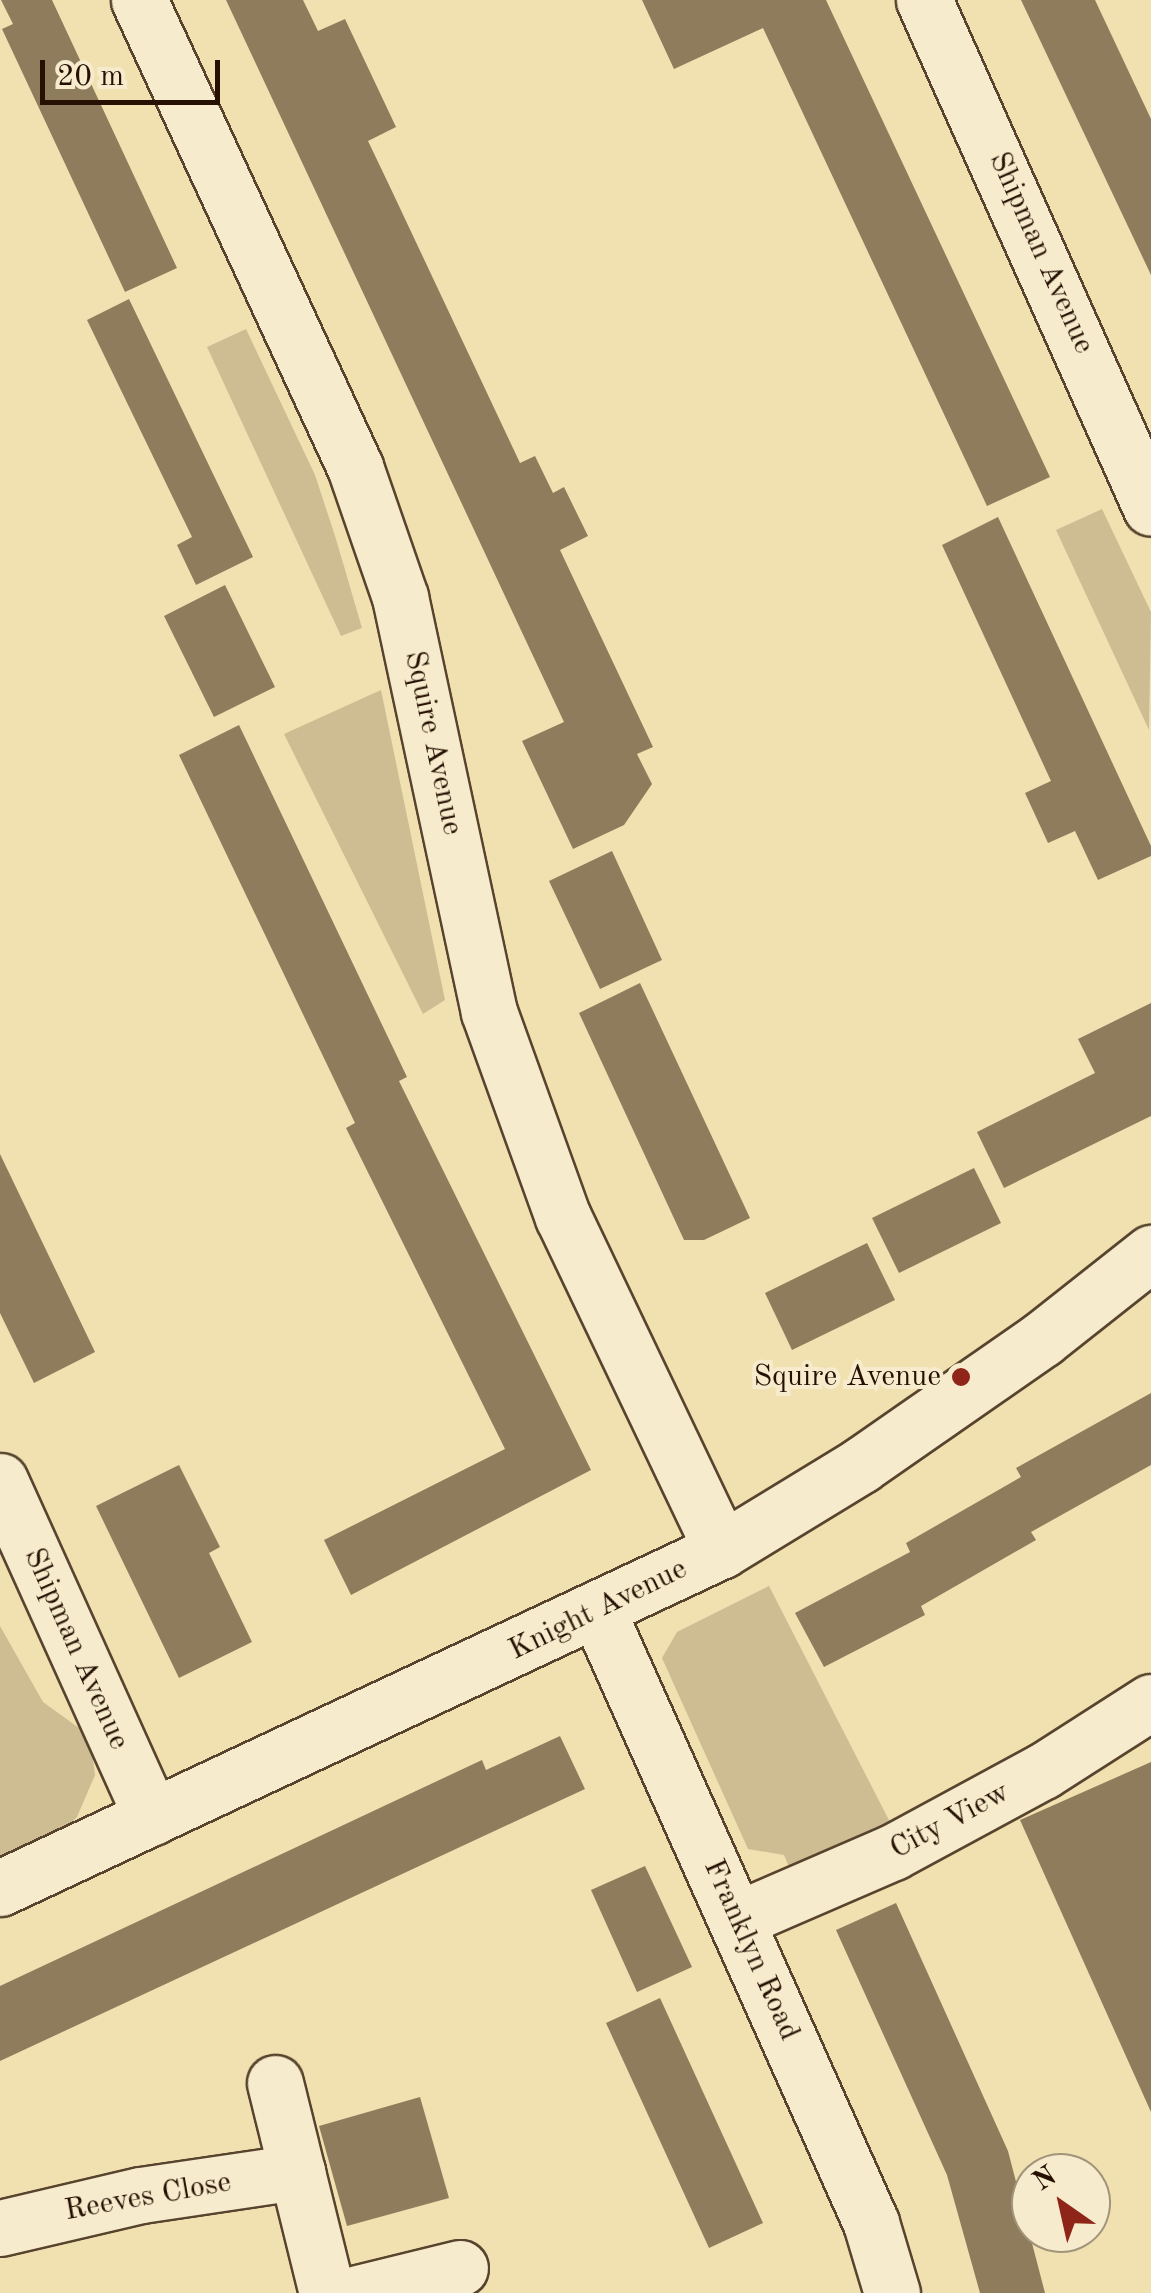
<!DOCTYPE html>
<style>
body{margin:0}
#map{position:relative;width:1151px;height:2293px;overflow:hidden;background:#f1e0b0;font-family:"Old Standard TT",serif}
div>[style]{position:absolute}
.green>*{inset:0;background:#cebd92}
.building>*{inset:0;background:#8f7c5c}
.roads{filter:drop-shadow(2px 0 #58442e) drop-shadow(-2px 0 #58442e) drop-shadow(0 2px #58442e) drop-shadow(0 -2px #58442e)}
.minor>*{height:55px;margin:-27.5px;padding:0 27.5px;transform-origin:27.5px;border-radius:27.5px;background:#f6ebcc}
.dots>*{width:28px;height:28px;translate:-50% -50%;box-sizing:border-box;border:5px solid #f6ebcc;border-radius:50%}
span{translate:-50% -50%;white-space:nowrap;text-align:center;line-height:1.15;-webkit-text-stroke:8px #f6ebcc;paint-order:stroke}
.street-label{font-size:30px;color:#251002}
.poi-label{font-size:30px;color:#251002}
.right{translate:-100% -50%;text-align:right}
.north{position:absolute;left:1011px;top:2153px;width:100px;height:100px;box-sizing:border-box;background:#f6ebcc;border:2px solid #a2937b;border-radius:50%;rotate:326deg;font-size:28px;font-weight:700;line-height:40px;text-align:center;color:#251002}
.north::after{content:'';display:block;margin:auto;width:35px;height:45px;background:#8f2418;clip-path:polygon(50% 0,100% 100%,50% 72%,0 100%)}
.scale{position:absolute;left:40px;top:60px;width:180px;height:45px;box-sizing:border-box;border:5px solid #251002;border-top:0;padding-left:12px;font-size:30px;line-height:35px;white-space:nowrap;color:#251002;-webkit-text-stroke:8px #f6ebcc;paint-order:stroke}
</style>
<div id="map">
<div class="green">
<i style="clip-path:polygon(246px 329px,315px 475px,336px 539px,362px 628px,341px 636px,207px 347px)"></i>
<i style="clip-path:polygon(1102px 509px,1151px 612px,1149px 730px,1056px 530px)"></i>
<i style="clip-path:polygon(381px 690px,445px 1000px,423px 1014px,284px 734px)"></i>
<i style="clip-path:polygon(769px 1586px,893px 1828px,791px 1872px,784px 1855px,748px 1849px,662px 1658px,677px 1632px)"></i>
<i style="clip-path:polygon(0 1626px,43px 1702px,79px 1728px,88px 1722px,95px 1775px,77px 1817px,56px 1837px,0 1861px)"></i>
</div>
<div class="building">
<i style="clip-path:polygon(1px 0,52px 0,177px 268px,125px 292px,2px 29px,13px 24px)"></i>
<i style="clip-path:polygon(226px 0,303px 0,318px 31px,345px 19px,396px 127px,368px 141px,390px 187px,520px 463px,535px 456px,553px 493px,564px 487px,588px 536px,560px 550px,653px 747px,637px 754px,652px 784px,624px 825px,573px 849px,522px 741px,564px 722px)"></i>
<i style="clip-path:polygon(642px 0,826px 0,1050px 477px,987px 506px,763px 28px,674px 69px)"></i>
<i style="clip-path:polygon(1021px 0,1095px 0,1151px 119px,1151px 275px)"></i>
<i style="clip-path:polygon(129px 299px,253px 557px,196px 585px,177px 545px,192px 537px,87px 320px)"></i>
<i style="clip-path:polygon(998px 517px,1151px 846px,1151px 856px,1098px 880px,1075px 831px,1048px 843px,1025px 793px,1051px 781px,942px 545px)"></i>
<i style="clip-path:polygon(225px 585px,275px 687px,214px 717px,164px 616px)"></i>
<i style="clip-path:polygon(239px 725px,407px 1077px,399px 1081px,591px 1470px,351px 1595px,324px 1540px,505px 1449px,346px 1128px,355px 1123px,179px 755px)"></i>
<i style="clip-path:polygon(612px 851px,662px 960px,600px 989px,549px 881px)"></i>
<i style="clip-path:polygon(640px 983px,750px 1218px,704px 1240px,684px 1240px,579px 1013px)"></i>
<i style="clip-path:polygon(1151px 1003px,1151px 1116px,1004px 1188px,977px 1132px,1095px 1073px,1078px 1039px)"></i>
<i style="clip-path:polygon(0 1154px,95px 1352px,34px 1383px,0 1313px)"></i>
<i style="clip-path:polygon(974px 1168px,1001px 1223px,899px 1273px,872px 1218px)"></i>
<i style="clip-path:polygon(867px 1243px,895px 1300px,792px 1350px,765px 1293px)"></i>
<i style="clip-path:polygon(1151px 1393px,1151px 1465px,1031px 1532px,1036px 1540px,921px 1606px,925px 1615px,824px 1667px,795px 1613px,910px 1552px,906px 1543px,1021px 1477px,1016px 1468px)"></i>
<i style="clip-path:polygon(179px 1465px,220px 1547px,209px 1553px,252px 1642px,179px 1678px,96px 1506px)"></i>
<i style="clip-path:polygon(560px 1736px,585px 1789px,0 2061px,0 1986px,482px 1760px,486px 1770px)"></i>
<i style="clip-path:polygon(1151px 1762px,1151px 2112px,1020px 1820px)"></i>
<i style="clip-path:polygon(645px 1866px,692px 1967px,637px 1992px,591px 1890px)"></i>
<i style="clip-path:polygon(896px 1903px,1008px 2151px,1045px 2293px,980px 2293px,947px 2175px,836px 1930px)"></i>
<i style="clip-path:polygon(660px 1998px,763px 2223px,709px 2248px,606px 2023px)"></i>
<i style="clip-path:polygon(420px 2097px,449px 2198px,347px 2226px,319px 2126px)"></i>
</div>
<div class="roads">
<div class="minor">
<i style="left:139px;top:0;width:515px;rotate:65.18deg"></i>
<i style="left:355px;top:467px;width:138px;rotate:70.9deg"></i>
<i style="left:400px;top:597px;width:424px;rotate:77.9deg"></i>
<i style="left:489px;top:1012px;width:218px;rotate:70.2deg"></i>
<i style="left:563px;top:1217px;width:369px;rotate:64.5deg"></i>
<i style="left:924px;top:0;width:556px;rotate:65.92deg"></i>
<i style="left:0;top:1481px;width:369px;rotate:65.7deg"></i>
<i style="left:598px;top:1612px;width:669px;rotate:65.92deg"></i>
<i style="left:871px;top:2223px;width:73px;rotate:73.3deg"></i>
<i style="left:0;top:1888px;width:797px;rotate:-25.09deg"></i>
<i style="left:722px;top:1550px;width:163px;rotate:-31.4deg"></i>
<i style="left:861px;top:1465px;width:221px;rotate:-34.8deg"></i>
<i style="left:1042px;top:1339px;width:139px;rotate:-38.3deg"></i>
<i style="left:738px;top:1919px;width:169px;rotate:-23.4deg"></i>
<i style="left:893px;top:1852px;width:170px;rotate:-28.4deg"></i>
<i style="left:1043px;top:1771px;width:128px;rotate:-32.6deg"></i>
<i style="left:275px;top:2083px;width:92px;rotate:76.1deg"></i>
<i style="left:0;top:2228px;width:145px;rotate:-13.2deg"></i>
<i style="left:141px;top:2195px;width:158px;rotate:-8.4deg"></i>
<i style="left:297px;top:2172px;width:125px;rotate:76.1deg"></i>
<i style="left:358px;top:2293px;width:105px;rotate:-13.8deg"></i>
</div>
</div>
<div class="dots">
<i style="left:961px;top:1377px;background:#8f2418"></i>
</div>
<div class="street-label">
<span style="left:1041px;top:253px;rotate:66deg">Shipman Avenue</span>
<span style="left:433px;top:743px;rotate:78deg">Squire Avenue</span>
<span style="left:598px;top:1610px;rotate:-26deg">Knight Avenue</span>
<span style="left:76px;top:1649px;rotate:66deg">Shipman Avenue</span>
<span style="left:950px;top:1821px;rotate:-28deg">City View</span>
<span style="left:751px;top:1950px;rotate:66deg">Franklyn Road</span>
<span style="left:148px;top:2197px;rotate:-10deg">Reeves Close</span>
</div>
<div class="poi-label">
<span class="right" style="left:941px;top:1377px">Squire Avenue</span>
</div>
<div class="north">N</div>
<div class="scale">20 m</div>
</div>
